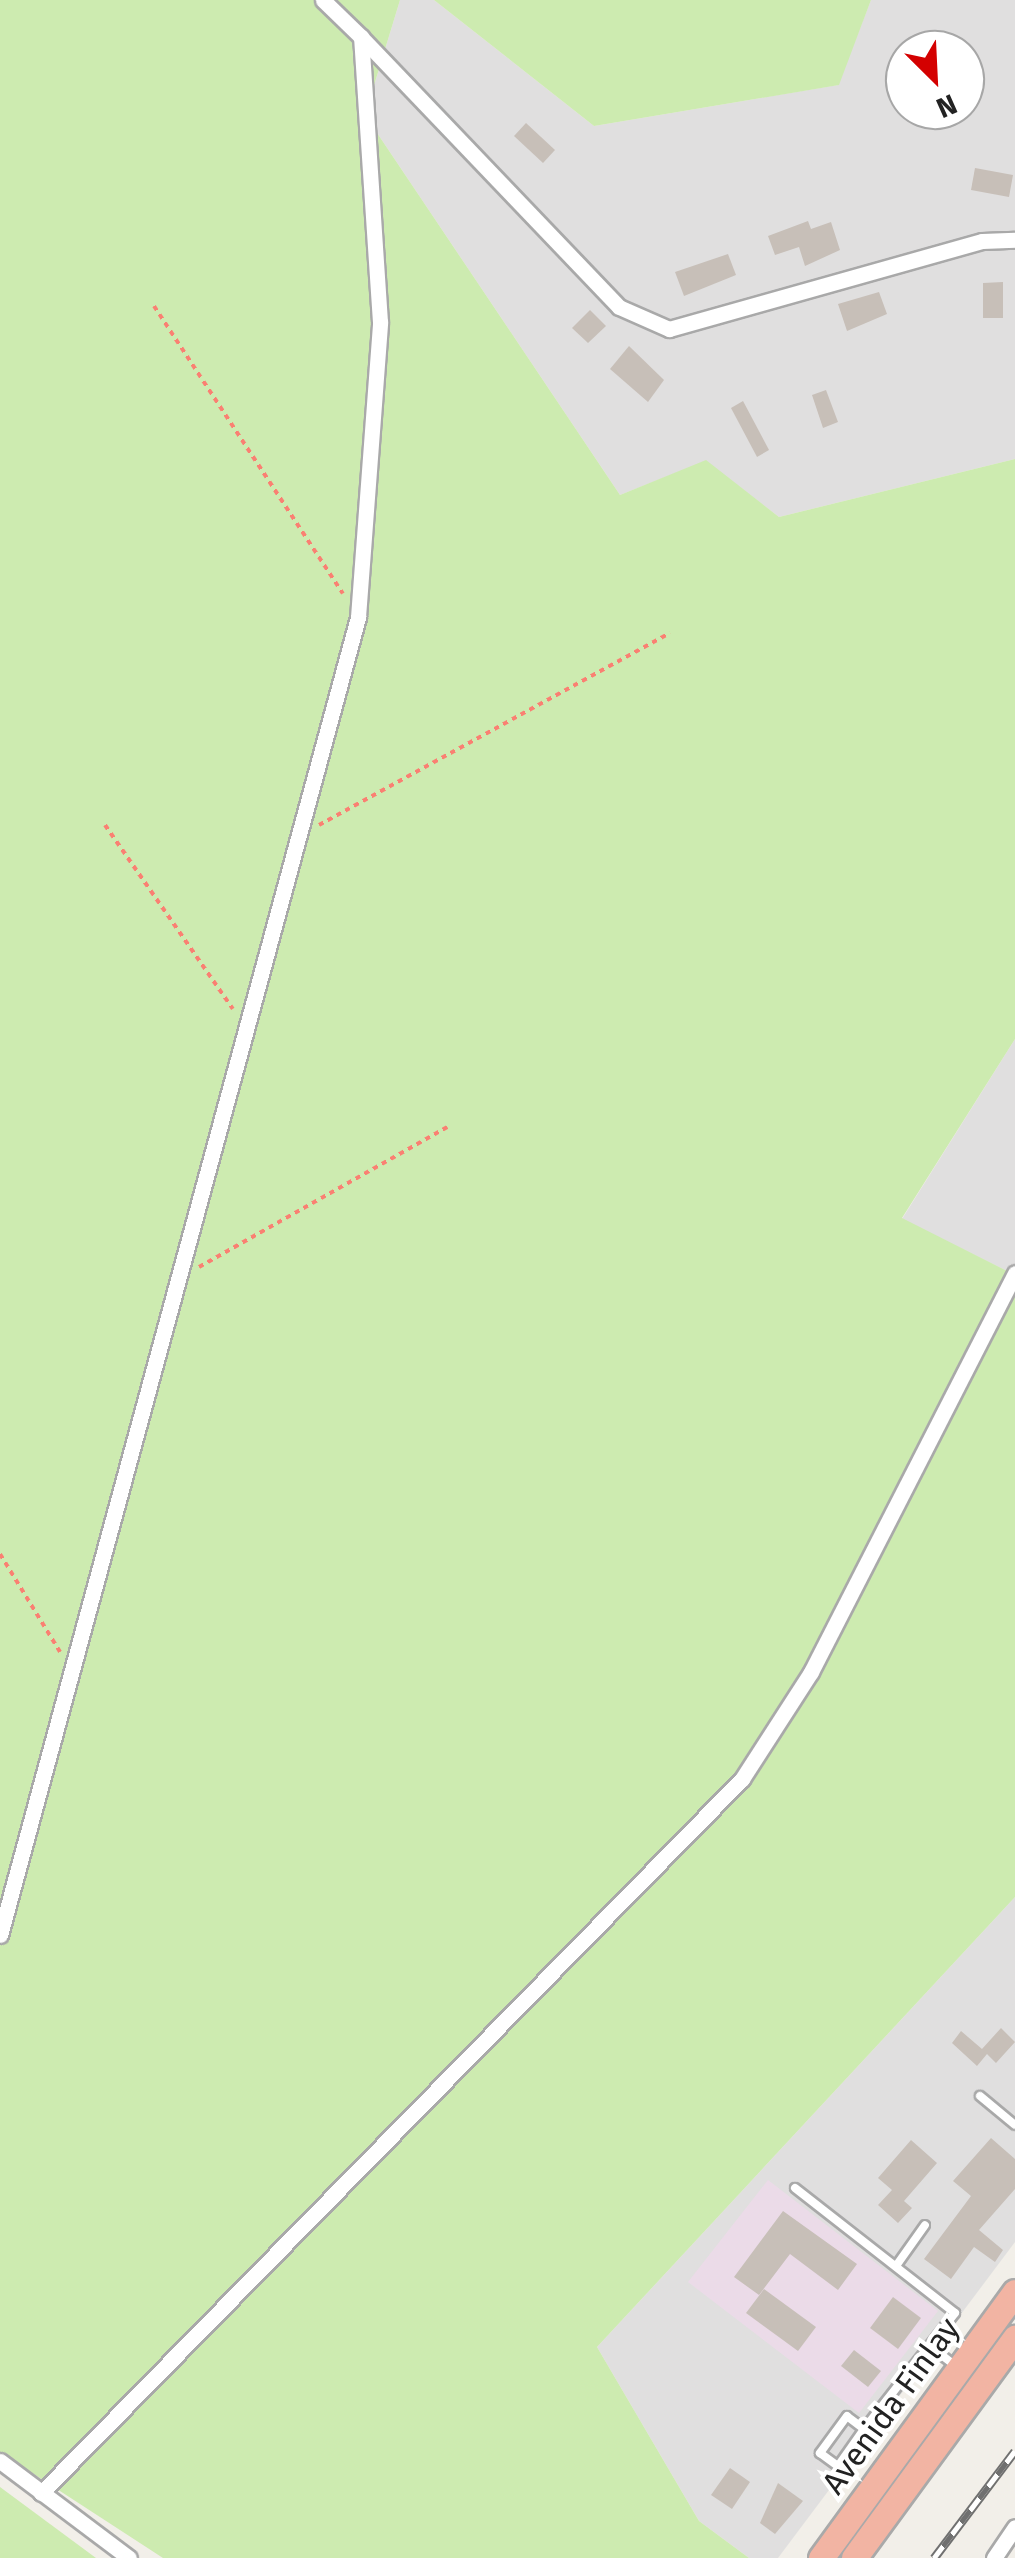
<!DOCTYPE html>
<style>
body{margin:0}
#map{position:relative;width:1015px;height:2558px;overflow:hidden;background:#f2efe9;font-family:"Fira Sans",sans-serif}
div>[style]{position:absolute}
.residential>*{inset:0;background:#e0dfdf}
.industrial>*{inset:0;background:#ebdbe8}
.grass>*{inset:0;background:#cdebb0}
.building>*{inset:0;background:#c7bfb8}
.path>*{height:4px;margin-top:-2px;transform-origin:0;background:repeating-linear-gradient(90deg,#fa8072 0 5px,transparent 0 10px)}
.roads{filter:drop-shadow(2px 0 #a9a9a9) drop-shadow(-2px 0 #a9a9a9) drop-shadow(0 2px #a9a9a9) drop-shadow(0 -2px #a9a9a9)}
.service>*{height:8px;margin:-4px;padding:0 4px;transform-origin:4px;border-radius:4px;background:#fff}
.minor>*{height:15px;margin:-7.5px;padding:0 7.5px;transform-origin:7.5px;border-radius:7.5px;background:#fff}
.trunk>*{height:25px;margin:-12.5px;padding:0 12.5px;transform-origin:12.5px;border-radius:12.5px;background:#f2b4a3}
.rail>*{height:9px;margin-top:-4.5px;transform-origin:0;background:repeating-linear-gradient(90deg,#fff 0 15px,#707070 0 30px);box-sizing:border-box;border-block:2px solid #707070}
span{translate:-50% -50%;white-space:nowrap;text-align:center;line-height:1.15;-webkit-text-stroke:8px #fff;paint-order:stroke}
.street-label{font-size:32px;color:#222}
.north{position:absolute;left:885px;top:30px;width:100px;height:100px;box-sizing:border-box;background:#fff;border:2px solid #a7a7a7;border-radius:50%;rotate:156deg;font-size:28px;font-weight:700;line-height:40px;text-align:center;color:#222}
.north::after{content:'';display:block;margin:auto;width:35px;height:45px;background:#d40000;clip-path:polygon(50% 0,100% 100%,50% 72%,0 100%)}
</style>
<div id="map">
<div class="residential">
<i style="clip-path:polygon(evenodd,400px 0,434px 0,594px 126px,838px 85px,871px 0,1015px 0,1015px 459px,779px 517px,706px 461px,620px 495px,365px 115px,400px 0,905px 50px,965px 50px,965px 110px,905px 110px,905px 50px)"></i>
<i style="clip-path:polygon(1015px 1039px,1015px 1275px,902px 1219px)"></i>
<i style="clip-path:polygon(1015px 1897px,1015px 2242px,778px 2558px,749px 2558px,699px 2521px,597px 2347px)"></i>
</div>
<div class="industrial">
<i style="clip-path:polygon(768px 2180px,938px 2311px,859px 2413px,688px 2282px)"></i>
</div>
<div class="grass">
<i style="clip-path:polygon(0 0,400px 0,365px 115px,620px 495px,706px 460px,779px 517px,1015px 459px,1015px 1039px,902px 1218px,1015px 1275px,1015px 1897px,597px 2347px,699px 2521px,749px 2558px,163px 2558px,0 2452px)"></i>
<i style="clip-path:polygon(434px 0,871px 0,839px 85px,594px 126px)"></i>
<i style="clip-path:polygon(0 2487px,96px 2558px,0 2558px)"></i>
</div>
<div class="building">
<i style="clip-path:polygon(526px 123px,555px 150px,543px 163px,514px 136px)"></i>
<i style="clip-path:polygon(975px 168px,1013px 175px,1009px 197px,971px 190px)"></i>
<i style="clip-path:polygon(808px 221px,811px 229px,831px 222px,840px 250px,805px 266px,799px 247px,775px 255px,768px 236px)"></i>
<i style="clip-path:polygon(728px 254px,736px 275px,684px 296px,675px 272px)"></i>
<i style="clip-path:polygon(1003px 282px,1003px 318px,983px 318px,983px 283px)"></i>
<i style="clip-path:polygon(879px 292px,887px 314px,847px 331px,838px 304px)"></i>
<i style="clip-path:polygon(590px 310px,606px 326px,588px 343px,572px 328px)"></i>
<i style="clip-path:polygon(629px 346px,664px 380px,648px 402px,610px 369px)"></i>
<i style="clip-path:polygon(826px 390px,838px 422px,823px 428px,812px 395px)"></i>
<i style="clip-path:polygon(743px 401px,769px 450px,757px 457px,731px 408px)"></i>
<i style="clip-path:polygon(1001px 2028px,1015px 2042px,996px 2063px,987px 2054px,977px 2066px,952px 2043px,961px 2031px,982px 2049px)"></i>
<i style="clip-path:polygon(991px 2138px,1015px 2159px,1015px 2189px,979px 2230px,1003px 2250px,995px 2262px,974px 2247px,951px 2279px,924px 2259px,971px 2196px,953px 2181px)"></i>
<i style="clip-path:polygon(911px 2140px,937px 2163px,904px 2201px,912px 2208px,898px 2223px,878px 2205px,892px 2190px,878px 2178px)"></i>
<i style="clip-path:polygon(783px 2211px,857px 2264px,838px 2290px,790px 2254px,759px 2295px,734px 2277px)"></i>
<i style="clip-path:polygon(764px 2289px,816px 2327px,798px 2351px,746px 2313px)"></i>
<i style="clip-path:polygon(893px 2297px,921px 2318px,898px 2349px,870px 2328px)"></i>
<i style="clip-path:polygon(854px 2350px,881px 2371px,868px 2387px,841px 2366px)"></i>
<i style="clip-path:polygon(730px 2468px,750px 2482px,732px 2509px,711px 2495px)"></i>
<i style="clip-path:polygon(778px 2483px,803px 2501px,775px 2534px,760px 2523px)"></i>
</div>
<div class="path">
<i style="left:154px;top:306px;width:344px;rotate:56.7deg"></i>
<i style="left:105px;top:825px;width:224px;rotate:55.2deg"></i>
<i style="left:319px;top:825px;width:400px;rotate:-28.7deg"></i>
<i style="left:199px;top:1267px;width:285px;rotate:-29.4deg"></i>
<i style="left:0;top:1554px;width:115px;rotate:58.5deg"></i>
</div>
<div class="roads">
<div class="service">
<i style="left:980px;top:2096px;width:45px;rotate:39.6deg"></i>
<i style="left:795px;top:2188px;width:203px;rotate:38deg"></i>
<i style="left:955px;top:2313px;width:147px;rotate:128.1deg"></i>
<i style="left:864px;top:2429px;width:21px;rotate:-143deg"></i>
<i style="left:847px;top:2416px;width:46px;rotate:126.1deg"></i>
<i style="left:820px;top:2453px;width:22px;rotate:36deg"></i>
<i style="left:838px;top:2466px;width:45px;rotate:-54.9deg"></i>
<i style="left:896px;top:2266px;width:50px;rotate:-54.7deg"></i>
<i style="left:930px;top:2346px;width:34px;rotate:38deg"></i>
</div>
<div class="minor">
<i style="left:361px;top:37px;width:373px;rotate:46.3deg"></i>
<i style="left:619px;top:307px;width:55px;rotate:23.7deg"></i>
<i style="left:669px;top:329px;width:325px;rotate:-15.7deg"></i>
<i style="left:982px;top:241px;width:33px;rotate:-2deg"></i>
<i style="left:0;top:1935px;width:1366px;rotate:-74.8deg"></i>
<i style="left:358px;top:617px;width:296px;rotate:-85.7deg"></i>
<i style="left:380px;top:322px;width:286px;rotate:-93.8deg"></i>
<i style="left:361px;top:37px;width:53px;rotate:-135.8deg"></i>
<i style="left:0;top:2461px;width:161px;rotate:36.9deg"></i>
<i style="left:41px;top:2493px;width:1001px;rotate:-45.53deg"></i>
<i style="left:742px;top:1779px;width:127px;rotate:-57.2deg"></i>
<i style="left:811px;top:1672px;width:448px;rotate:-62.9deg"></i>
<i style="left:994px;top:2558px;width:37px;rotate:-56deg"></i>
</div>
<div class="trunk">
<i style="left:821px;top:2558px;width:329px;rotate:-53.9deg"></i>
<i style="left:854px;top:2558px;width:273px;rotate:-53.8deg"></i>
</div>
</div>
<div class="rail">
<i style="left:934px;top:2558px;width:134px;rotate:-52.9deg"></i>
</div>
<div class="street-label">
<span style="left:891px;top:2406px;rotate:-54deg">Avenida Finlay</span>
</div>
<div class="north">N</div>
</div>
